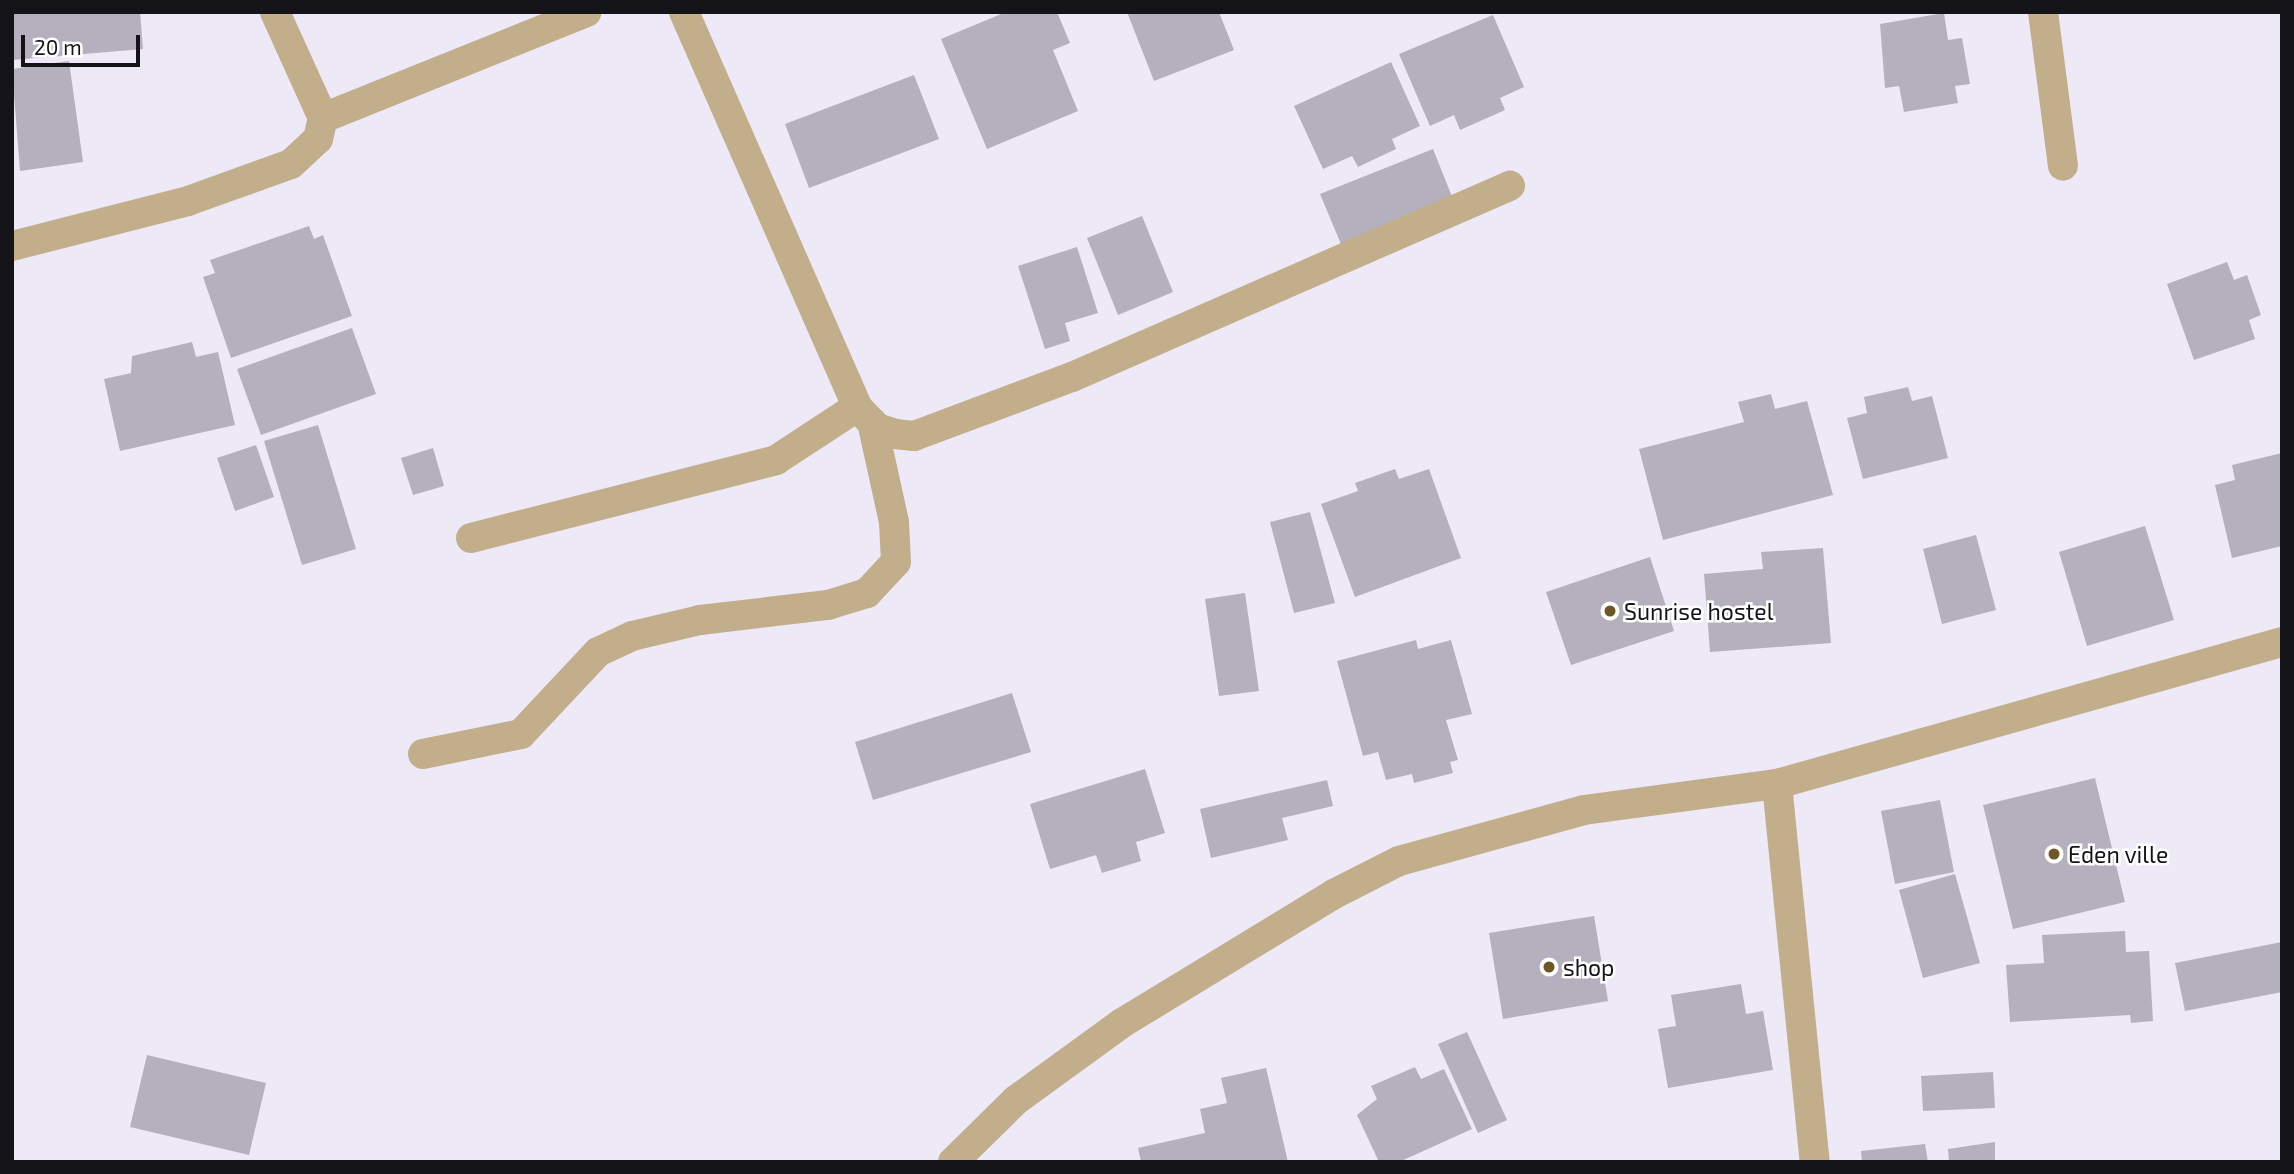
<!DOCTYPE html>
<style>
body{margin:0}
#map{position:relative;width:2294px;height:1174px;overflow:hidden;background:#eee9f7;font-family:"Exo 2",sans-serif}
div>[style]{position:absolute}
.building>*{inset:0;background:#b5b0bd}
.minor>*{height:30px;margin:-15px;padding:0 15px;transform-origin:15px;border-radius:15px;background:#c2ae8b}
.dots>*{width:19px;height:19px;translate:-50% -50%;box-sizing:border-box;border:4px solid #fff;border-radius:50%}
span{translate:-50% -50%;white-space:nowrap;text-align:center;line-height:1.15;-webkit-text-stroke:5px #fff;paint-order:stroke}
.poi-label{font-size:23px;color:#141317}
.left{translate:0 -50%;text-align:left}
.frame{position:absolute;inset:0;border:14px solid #141317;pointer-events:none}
.scale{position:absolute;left:21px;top:35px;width:119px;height:32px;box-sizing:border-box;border:4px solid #141317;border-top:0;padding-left:9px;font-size:21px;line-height:24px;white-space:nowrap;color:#141317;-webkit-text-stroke:5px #fff;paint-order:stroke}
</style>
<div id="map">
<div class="building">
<i style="clip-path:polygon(12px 12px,140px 12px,143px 49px,12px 60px)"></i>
<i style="clip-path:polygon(1006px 12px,1057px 12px,1070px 43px,1053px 50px,1078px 111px,987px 149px,941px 39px)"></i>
<i style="clip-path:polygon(1127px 12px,1219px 12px,1234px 50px,1154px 81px)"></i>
<i style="clip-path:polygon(1944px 13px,1948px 40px,1962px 38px,1970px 84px,1955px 86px,1958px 103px,1904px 112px,1899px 86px,1885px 88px,1880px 24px)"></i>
<i style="clip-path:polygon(1493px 15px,1524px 87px,1500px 98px,1505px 110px,1460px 130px,1454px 115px,1430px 126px,1399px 54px)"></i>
<i style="clip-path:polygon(69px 61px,83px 162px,20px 171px,12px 69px)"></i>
<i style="clip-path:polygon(1391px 62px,1420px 126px,1392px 139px,1396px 149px,1358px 167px,1352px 156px,1323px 169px,1294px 106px)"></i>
<i style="clip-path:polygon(914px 75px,939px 139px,809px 188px,785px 124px)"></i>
<i style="clip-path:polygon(1433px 149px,1453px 199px,1341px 244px,1320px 194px)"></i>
<i style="clip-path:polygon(1142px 216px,1173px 292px,1118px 315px,1087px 238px)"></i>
<i style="clip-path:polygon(309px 226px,314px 239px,323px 235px,352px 316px,231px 358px,203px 277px,215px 273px,210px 260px)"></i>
<i style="clip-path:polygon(1077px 247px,1098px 313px,1065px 323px,1070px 341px,1045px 349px,1018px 266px)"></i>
<i style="clip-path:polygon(2227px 262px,2234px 280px,2247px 275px,2261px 315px,2249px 320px,2255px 339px,2194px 360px,2167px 284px)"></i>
<i style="clip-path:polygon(352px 328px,376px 394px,261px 435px,237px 369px)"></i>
<i style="clip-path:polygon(192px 342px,196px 357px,218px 352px,235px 425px,120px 451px,104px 379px,131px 373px,132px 356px)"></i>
<i style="clip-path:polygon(1908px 387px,1912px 401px,1932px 396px,1948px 458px,1863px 479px,1847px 418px,1867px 413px,1864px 397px)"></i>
<i style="clip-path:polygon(1771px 394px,1775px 409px,1807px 401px,1833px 495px,1663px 540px,1639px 449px,1744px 422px,1738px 402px)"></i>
<i style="clip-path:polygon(318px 425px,356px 549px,302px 565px,264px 441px)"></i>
<i style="clip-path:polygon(256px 445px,274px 497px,235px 511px,217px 458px)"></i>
<i style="clip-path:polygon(433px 448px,444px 486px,413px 495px,401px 458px)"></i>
<i style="clip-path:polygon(2282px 453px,2282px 546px,2232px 558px,2215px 485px,2235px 480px,2232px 465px)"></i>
<i style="clip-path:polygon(1395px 469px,1399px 479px,1429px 469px,1461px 558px,1355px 597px,1321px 504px,1358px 491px,1355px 483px)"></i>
<i style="clip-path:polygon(1310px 512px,1335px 603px,1294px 613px,1270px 522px)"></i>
<i style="clip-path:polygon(2145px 526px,2174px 620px,2087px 646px,2059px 552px)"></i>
<i style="clip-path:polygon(1976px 535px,1996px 610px,1942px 624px,1923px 549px)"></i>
<i style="clip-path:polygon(1823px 548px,1831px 643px,1710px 652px,1704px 574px,1763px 569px,1761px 552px)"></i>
<i style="clip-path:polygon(1650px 557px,1674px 631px,1571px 665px,1546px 592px)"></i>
<i style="clip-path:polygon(1245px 593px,1259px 691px,1219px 696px,1205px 599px)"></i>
<i style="clip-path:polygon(1416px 640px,1418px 649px,1451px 640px,1472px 714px,1446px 720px,1458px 760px,1450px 762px,1453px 773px,1414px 783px,1412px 774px,1386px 780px,1378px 752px,1363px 756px,1337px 661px)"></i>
<i style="clip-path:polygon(1012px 693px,1031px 752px,873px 800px,855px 742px)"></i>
<i style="clip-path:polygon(1145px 769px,1165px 833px,1136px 842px,1141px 861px,1102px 873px,1096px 855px,1050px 869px,1030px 804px)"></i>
<i style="clip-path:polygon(2095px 778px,2125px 902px,2013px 929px,1983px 805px)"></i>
<i style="clip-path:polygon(1327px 780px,1333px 806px,1282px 818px,1288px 840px,1211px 858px,1200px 809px)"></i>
<i style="clip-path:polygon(1940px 800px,1954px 872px,1895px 884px,1881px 811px)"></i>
<i style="clip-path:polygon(1955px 874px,1980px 963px,1923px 978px,1899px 890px)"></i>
<i style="clip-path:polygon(1594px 916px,1608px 1001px,1503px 1019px,1489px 933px)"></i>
<i style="clip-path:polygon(2125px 931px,2126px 952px,2149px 951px,2153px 1021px,2131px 1023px,2130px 1015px,2010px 1022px,2006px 965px,2044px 963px,2042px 935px)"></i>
<i style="clip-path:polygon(2282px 942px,2282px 992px,2185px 1011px,2175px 963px)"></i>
<i style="clip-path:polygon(1741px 984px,1746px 1014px,1763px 1011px,1773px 1070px,1668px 1088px,1658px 1029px,1676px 1026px,1671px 995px)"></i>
<i style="clip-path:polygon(1467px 1032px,1507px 1120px,1478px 1133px,1438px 1044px)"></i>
<i style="clip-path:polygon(147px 1055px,266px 1083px,249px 1155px,130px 1127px)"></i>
<i style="clip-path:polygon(1415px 1067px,1421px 1079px,1444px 1069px,1472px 1129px,1399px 1162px,1379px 1162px,1357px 1115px,1377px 1099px,1371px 1086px)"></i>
<i style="clip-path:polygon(1266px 1068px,1288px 1162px,1141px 1162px,1138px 1148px,1205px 1133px,1200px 1109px,1227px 1103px,1221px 1078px)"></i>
<i style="clip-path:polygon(1993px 1072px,1995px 1108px,1923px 1111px,1921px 1076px)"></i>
<i style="clip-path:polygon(1995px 1142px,1995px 1162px,1949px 1162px,1948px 1149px)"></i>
<i style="clip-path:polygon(1925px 1144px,1928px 1162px,1862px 1162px,1861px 1151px)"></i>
</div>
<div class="minor">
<i style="left:684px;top:12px;width:431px;rotate:66.3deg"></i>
<i style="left:857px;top:407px;width:29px;rotate:46deg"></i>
<i style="left:877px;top:428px;width:19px;rotate:18deg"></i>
<i style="left:895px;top:434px;width:19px;rotate:6deg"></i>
<i style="left:914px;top:436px;width:169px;rotate:-20.5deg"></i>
<i style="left:1072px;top:377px;width:478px;rotate:-23.6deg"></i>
<i style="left:2043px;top:12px;width:155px;rotate:82.6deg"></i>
<i style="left:323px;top:118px;width:284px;rotate:-21.9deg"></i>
<i style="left:12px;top:246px;width:182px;rotate:-14.3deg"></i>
<i style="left:188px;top:201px;width:109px;rotate:-19.8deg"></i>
<i style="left:291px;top:164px;width:37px;rotate:-43deg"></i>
<i style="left:318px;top:139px;width:22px;rotate:-77deg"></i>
<i style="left:323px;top:118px;width:116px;rotate:-114.4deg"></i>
<i style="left:471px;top:538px;width:315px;rotate:-14.3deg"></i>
<i style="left:776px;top:460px;width:97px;rotate:-33.2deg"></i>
<i style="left:423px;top:754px;width:100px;rotate:-11.5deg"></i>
<i style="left:521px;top:734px;width:112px;rotate:-46.8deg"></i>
<i style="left:598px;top:652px;width:38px;rotate:-25deg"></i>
<i style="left:632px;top:636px;width:70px;rotate:-13.2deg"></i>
<i style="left:700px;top:620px;width:129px;rotate:-6.7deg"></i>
<i style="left:828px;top:605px;width:41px;rotate:-17.1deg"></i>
<i style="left:867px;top:593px;width:42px;rotate:-46.9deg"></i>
<i style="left:896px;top:562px;width:40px;rotate:-92.9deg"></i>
<i style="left:894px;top:522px;width:102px;rotate:-102.4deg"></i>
<i style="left:1777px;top:784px;width:380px;rotate:84.3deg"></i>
<i style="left:953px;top:1162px;width:88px;rotate:-44.5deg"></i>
<i style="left:1016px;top:1100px;width:131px;rotate:-36deg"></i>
<i style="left:1122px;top:1023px;width:248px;rotate:-31.3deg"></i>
<i style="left:1334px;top:894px;width:73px;rotate:-26.9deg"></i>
<i style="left:1399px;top:861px;width:192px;rotate:-15.4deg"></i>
<i style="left:1584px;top:810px;width:195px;rotate:-7.7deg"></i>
<i style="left:1777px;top:784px;width:525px;rotate:-15.71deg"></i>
</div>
<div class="dots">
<i style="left:1610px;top:611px;background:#6f5627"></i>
<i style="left:2054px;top:854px;background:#6f5627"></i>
<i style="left:1549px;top:967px;background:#6f5627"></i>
</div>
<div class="poi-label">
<span class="left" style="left:1624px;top:611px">Sunrise hostel</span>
<span class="left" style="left:2068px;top:854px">Eden ville</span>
<span class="left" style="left:1563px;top:967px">shop</span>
</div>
<div class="frame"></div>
<div class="scale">20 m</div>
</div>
